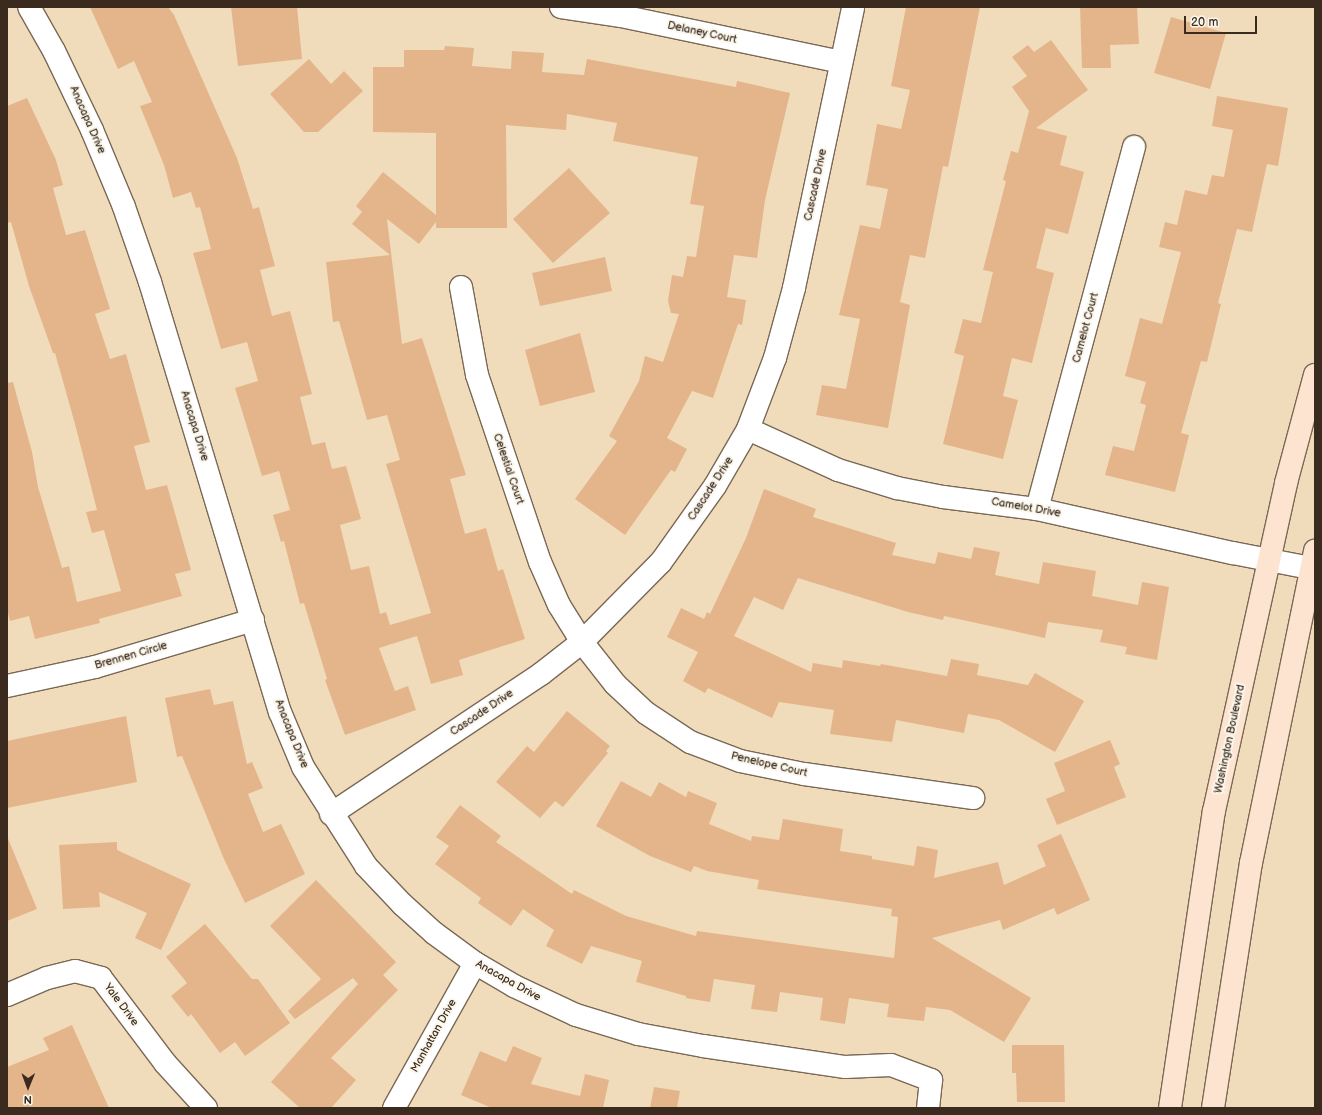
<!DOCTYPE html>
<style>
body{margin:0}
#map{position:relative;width:1322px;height:1115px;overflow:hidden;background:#f0dcbb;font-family:"Balsamiq Sans",sans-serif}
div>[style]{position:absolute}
.building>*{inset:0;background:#e4b58b}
.roads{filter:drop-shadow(1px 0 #7a6855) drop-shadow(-1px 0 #7a6855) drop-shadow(0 1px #7a6855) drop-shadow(0 -1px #7a6855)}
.street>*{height:22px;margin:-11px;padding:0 11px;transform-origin:11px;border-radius:11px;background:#fff}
.secondary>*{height:22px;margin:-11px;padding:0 11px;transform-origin:11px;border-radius:11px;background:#fde4d1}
span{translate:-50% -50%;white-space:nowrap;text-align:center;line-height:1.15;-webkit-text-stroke:4px #fbf7ec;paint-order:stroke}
.street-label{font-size:11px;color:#3b2a1e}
.frame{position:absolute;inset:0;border:8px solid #3b2a1e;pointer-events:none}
.north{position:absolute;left:8px;top:1067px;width:40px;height:40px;-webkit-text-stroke:3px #fbf7ec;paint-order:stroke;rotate:181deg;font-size:11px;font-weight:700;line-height:16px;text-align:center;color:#3b2a1e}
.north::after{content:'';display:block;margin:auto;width:14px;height:18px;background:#3b2a1e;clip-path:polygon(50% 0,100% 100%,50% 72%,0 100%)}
.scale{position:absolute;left:1184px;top:16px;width:73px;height:18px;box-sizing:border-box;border:2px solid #3b2a1e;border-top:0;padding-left:5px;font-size:12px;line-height:14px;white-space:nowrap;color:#3b2a1e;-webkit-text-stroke:3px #fbf7ec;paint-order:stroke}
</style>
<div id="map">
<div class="building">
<i style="clip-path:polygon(90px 7px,168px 7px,174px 15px,237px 158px,253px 209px,259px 207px,275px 266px,260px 270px,272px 316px,290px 311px,312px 394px,300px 397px,312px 445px,325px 442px,332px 469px,346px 466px,361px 519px,340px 525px,351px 570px,369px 566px,380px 614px,386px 612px,390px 625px,431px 613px,386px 464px,400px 460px,387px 415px,367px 420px,339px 321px,333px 322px,326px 262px,390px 255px,352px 224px,362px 212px,356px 206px,383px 172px,436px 215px,436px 133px,373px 132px,373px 67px,404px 67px,404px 50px,444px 50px,445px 46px,474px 48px,472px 66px,511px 69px,512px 51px,544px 53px,542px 72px,584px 75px,587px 59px,736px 87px,737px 81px,790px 93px,765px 200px,757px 258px,734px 255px,727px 297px,746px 300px,742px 325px,738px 324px,713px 398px,692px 391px,667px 438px,687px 449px,675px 472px,671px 470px,625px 535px,575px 499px,617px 441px,609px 436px,639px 381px,645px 356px,663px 362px,679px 314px,671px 313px,668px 301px,672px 275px,683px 277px,687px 256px,696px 257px,704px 206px,690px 204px,698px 157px,613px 141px,617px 123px,567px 114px,566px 130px,506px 125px,507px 228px,436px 228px,436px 222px,419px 244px,387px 219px,402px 344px,422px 338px,466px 475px,450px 479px,465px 534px,486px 528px,498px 571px,503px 569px,525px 639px,459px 660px,463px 675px,431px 684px,417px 636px,379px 648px,395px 691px,408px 686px,416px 710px,345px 735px,325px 680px,327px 679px,304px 603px,300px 604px,284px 541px,281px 542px,273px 515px,290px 510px,279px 471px,262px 476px,235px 388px,258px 381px,247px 342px,221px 349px,193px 253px,211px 249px,200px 207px,196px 208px,191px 192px,173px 198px,164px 165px,140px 106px,152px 102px,134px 61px,118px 69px)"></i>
<i style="clip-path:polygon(231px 7px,297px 7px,302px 59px,238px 66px)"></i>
<i style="clip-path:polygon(906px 7px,980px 7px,948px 167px,943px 166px,925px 258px,910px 255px,900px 302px,910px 305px,888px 428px,816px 415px,822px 385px,846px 389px,860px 319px,839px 315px,860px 225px,880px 229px,888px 189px,866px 185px,877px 124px,901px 129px,910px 90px,891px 86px)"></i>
<i style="clip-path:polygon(1080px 7px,1137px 7px,1139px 44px,1110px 45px,1111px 68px,1082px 68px)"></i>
<i style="clip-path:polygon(1171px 17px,1226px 33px,1210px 89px,1154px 73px)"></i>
<i style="clip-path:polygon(1051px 40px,1088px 90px,1036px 128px,1067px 136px,1060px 165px,1084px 172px,1068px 234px,1046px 228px,1036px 268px,1054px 273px,1032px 363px,1012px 358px,1003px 396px,1018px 400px,1003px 459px,943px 444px,964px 356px,954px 353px,963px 319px,981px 323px,993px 272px,983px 270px,1006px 181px,1003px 180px,1011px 151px,1018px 153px,1029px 111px,1012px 87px,1027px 76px,1012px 57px,1028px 45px,1034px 52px)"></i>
<i style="clip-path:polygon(309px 59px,331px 84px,344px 71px,363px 91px,318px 132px,304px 132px,270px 94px)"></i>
<i style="clip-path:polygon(1217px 96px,1288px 108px,1278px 166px,1267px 164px,1252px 232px,1237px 229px,1218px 303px,1221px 304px,1207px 362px,1201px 361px,1181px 433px,1189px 435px,1175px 492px,1105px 475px,1113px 446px,1134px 451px,1146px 405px,1140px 403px,1146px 382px,1125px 376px,1140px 318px,1162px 324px,1181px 252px,1159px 247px,1165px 222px,1177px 225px,1185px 190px,1207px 195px,1212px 175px,1224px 177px,1233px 130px,1212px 126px)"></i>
<i style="clip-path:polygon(27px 98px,56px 160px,63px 185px,53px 188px,66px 235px,85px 230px,110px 309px,95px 314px,110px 359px,126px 354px,150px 442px,134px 446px,146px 490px,167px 485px,191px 570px,175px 574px,182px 596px,99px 619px,100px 623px,35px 639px,29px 616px,10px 621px,7px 609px,7px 383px,13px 382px,32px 452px,38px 487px,62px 568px,69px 566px,77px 602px,121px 591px,104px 530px,92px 533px,86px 512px,97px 510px,75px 424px,55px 353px,53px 353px,29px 286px,11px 222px,7px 223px,7px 106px)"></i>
<i style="clip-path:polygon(569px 168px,610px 213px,553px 263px,513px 219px)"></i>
<i style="clip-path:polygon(605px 257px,612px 291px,540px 306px,532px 273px)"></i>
<i style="clip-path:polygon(580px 333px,595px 392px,540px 406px,525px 350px)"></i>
<i style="clip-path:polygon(764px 489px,816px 509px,813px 517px,896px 543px,892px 555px,935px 564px,938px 552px,971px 559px,974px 547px,1000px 552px,995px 575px,1039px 584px,1043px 562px,1096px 571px,1092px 596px,1138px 605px,1142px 582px,1169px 587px,1157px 660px,1125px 654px,1127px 647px,1100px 642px,1103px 630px,1048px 622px,1045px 638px,944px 616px,943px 620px,908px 612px,798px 578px,783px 610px,754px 597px,734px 636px,811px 672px,813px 663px,842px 668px,843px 660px,880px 666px,881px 664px,947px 676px,951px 659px,979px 664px,977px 675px,1028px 685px,1035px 673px,1084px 701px,1055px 752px,999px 720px,968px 714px,964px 733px,896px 720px,892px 742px,830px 734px,834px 710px,779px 702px,772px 718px,708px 688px,705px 693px,683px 681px,698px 652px,667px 637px,681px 608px,704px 619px,707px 612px,710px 614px,746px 538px)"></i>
<i style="clip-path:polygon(210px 689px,214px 705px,233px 701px,247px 764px,252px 762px,263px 788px,248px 794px,263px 832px,281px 824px,305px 874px,245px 903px,224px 859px,182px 756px,177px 757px,165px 698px)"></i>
<i style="clip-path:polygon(567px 711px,610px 746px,606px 751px,608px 753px,563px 807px,555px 801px,540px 818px,496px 782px,527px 746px,534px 752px)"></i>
<i style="clip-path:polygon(126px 716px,137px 782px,7px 808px,7px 741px)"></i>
<i style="clip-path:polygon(1110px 740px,1120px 764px,1114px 767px,1126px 797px,1057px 825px,1046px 799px,1065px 791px,1054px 763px)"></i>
<i style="clip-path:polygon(621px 781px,651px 797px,659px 782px,686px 797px,688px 791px,717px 803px,709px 824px,751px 841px,752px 836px,779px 840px,783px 819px,843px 829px,840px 851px,872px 856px,872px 859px,914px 866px,917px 846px,938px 850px,934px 878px,998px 862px,1004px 885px,1046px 866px,1037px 845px,1061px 834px,1090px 900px,1057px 915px,1054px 908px,1003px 930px,1000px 920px,932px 938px,1031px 998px,1004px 1042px,950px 1010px,926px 1007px,924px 1021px,887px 1017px,889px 1004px,849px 998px,845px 1024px,820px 1020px,823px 998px,780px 992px,777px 1012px,751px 1009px,755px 985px,714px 979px,710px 1002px,686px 998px,686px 996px,636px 982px,642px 961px,591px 946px,582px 964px,546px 946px,554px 930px,523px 909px,511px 926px,478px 903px,481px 898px,435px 864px,449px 846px,436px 837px,460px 805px,501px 836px,496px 842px,572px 894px,574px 890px,626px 916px,696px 936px,697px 931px,894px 958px,898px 917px,891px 916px,892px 909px,757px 889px,759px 880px,707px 871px,694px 866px,691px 872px,650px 856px,596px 826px)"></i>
<i style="clip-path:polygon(7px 836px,37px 909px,7px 921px)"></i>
<i style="clip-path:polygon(117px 842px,117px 850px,191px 884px,161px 950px,135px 938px,147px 913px,99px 892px,100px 907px,63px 909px,59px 845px)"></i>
<i style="clip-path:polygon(316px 880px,396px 962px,383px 975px,398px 990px,331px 1058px,356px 1080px,331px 1108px,300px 1108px,271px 1082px,358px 984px,353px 978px,295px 1019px,288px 1011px,321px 979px,270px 926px)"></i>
<i style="clip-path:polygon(205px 924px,252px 979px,258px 979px,290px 1023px,245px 1056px,235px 1042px,220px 1053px,191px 1014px,188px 1017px,171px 996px,187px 983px,166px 957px)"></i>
<i style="clip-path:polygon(72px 1025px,109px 1108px,7px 1108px,7px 1067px,49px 1050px,43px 1038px)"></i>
<i style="clip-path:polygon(1012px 1045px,1064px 1045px,1065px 1102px,1017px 1102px,1016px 1073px,1012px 1073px)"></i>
<i style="clip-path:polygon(513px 1046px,542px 1058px,531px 1084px,580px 1096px,585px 1074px,609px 1080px,603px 1108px,492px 1108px,461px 1095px,480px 1051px,506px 1062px)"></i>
<i style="clip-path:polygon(654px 1087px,680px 1091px,677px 1108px,650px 1108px)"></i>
</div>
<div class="roads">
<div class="street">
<i style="left:29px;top:7px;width:51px;rotate:60.4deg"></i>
<i style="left:54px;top:51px;width:88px;rotate:64.3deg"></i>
<i style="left:92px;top:130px;width:83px;rotate:67.4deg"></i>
<i style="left:124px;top:207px;width:79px;rotate:70.9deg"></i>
<i style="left:150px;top:282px;width:449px;rotate:73.2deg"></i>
<i style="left:280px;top:712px;width:60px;rotate:67.3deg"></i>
<i style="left:303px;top:767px;width:117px;rotate:57.5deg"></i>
<i style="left:366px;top:866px;width:52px;rotate:46.5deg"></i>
<i style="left:402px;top:904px;width:43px;rotate:42.2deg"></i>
<i style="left:434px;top:933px;width:51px;rotate:36.2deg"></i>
<i style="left:475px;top:963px;width:45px;rotate:30.5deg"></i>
<i style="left:514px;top:986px;width:68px;rotate:25.1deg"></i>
<i style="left:576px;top:1015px;width:65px;rotate:17deg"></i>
<i style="left:638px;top:1034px;width:66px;rotate:10.5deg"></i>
<i style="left:703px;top:1046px;width:144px;rotate:8.4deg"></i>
<i style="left:845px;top:1067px;width:46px;rotate:-2.5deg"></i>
<i style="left:891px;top:1065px;width:43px;rotate:20.6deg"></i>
<i style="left:931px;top:1080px;width:28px;rotate:96deg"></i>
<i style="left:561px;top:7px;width:61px;rotate:8.5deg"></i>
<i style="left:621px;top:16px;width:225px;rotate:11.8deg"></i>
<i style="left:461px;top:287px;width:89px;rotate:79.7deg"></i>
<i style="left:477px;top:375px;width:197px;rotate:71.4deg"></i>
<i style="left:540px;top:562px;width:47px;rotate:66.2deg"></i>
<i style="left:559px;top:605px;width:44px;rotate:58.1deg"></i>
<i style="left:582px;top:642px;width:53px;rotate:51.8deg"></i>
<i style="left:615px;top:684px;width:42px;rotate:43.1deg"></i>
<i style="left:646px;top:713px;width:53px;rotate:33.4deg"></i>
<i style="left:690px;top:742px;width:53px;rotate:20.8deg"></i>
<i style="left:740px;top:761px;width:65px;rotate:11.5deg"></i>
<i style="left:804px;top:774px;width:171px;rotate:8.1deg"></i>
<i style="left:748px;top:429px;width:99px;rotate:24.5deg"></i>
<i style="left:838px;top:470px;width:62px;rotate:17deg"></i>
<i style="left:897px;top:488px;width:47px;rotate:11.1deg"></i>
<i style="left:943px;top:497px;width:95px;rotate:7.3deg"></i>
<i style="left:1037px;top:509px;width:201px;rotate:12.7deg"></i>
<i style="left:1233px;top:553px;width:78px;rotate:11deg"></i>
<i style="left:1037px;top:509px;width:375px;rotate:-75deg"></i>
<i style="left:7px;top:686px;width:90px;rotate:-12.2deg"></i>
<i style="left:95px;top:667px;width:165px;rotate:-16.6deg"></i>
<i style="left:331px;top:814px;width:252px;rotate:-33.7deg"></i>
<i style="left:541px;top:674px;width:52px;rotate:-38deg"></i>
<i style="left:582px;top:642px;width:112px;rotate:-45.4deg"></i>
<i style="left:661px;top:562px;width:93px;rotate:-54.6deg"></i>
<i style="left:715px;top:486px;width:66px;rotate:-59.9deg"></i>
<i style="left:748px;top:429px;width:76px;rotate:-69.2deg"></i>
<i style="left:775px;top:358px;width:73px;rotate:-74.8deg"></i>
<i style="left:794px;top:288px;width:287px;rotate:-78.1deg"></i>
<i style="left:7px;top:995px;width:43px;rotate:-23deg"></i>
<i style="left:47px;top:978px;width:29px;rotate:-14deg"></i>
<i style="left:75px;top:971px;width:27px;rotate:15deg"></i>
<i style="left:101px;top:978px;width:106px;rotate:53deg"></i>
<i style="left:165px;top:1063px;width:61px;rotate:47.7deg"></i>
<i style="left:394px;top:1108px;width:166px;rotate:-60.8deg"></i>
</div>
<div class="secondary">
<i style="left:1170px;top:1108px;width:300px;rotate:-81.6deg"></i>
<i style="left:1214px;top:811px;width:336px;rotate:-77.6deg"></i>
<i style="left:1286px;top:483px;width:112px;rotate:-75deg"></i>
<i style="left:1213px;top:1108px;width:248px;rotate:-81.2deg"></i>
<i style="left:1251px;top:863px;width:319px;rotate:-78.4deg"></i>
</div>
</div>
<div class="street-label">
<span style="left:702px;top:33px;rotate:12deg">Delaney Court</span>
<span style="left:87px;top:120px;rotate:66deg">Anacapa Drive</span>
<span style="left:816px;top:185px;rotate:-78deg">Cascade Drive</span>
<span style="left:1086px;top:328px;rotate:-75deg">Camelot Court</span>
<span style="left:194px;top:426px;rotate:73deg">Anacapa Drive</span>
<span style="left:508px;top:469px;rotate:71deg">Celestial Court</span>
<span style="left:711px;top:489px;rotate:-57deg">Cascade Drive</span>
<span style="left:1026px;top:508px;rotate:10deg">Camelot Drive</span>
<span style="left:131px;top:656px;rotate:-16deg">Brennen Circle</span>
<span style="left:482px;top:713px;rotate:-34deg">Cascade Drive</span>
<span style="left:291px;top:734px;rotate:68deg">Anacapa Drive</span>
<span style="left:1230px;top:739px;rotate:-78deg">Washington Boulevard</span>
<span style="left:769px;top:765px;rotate:13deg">Penelope Court</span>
<span style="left:508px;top:981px;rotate:29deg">Anacapa Drive</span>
<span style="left:121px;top:1005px;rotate:53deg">Yale Drive</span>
<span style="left:434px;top:1036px;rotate:-61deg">Manhattan Drive</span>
</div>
<div class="frame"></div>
<div class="north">N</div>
<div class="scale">20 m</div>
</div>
